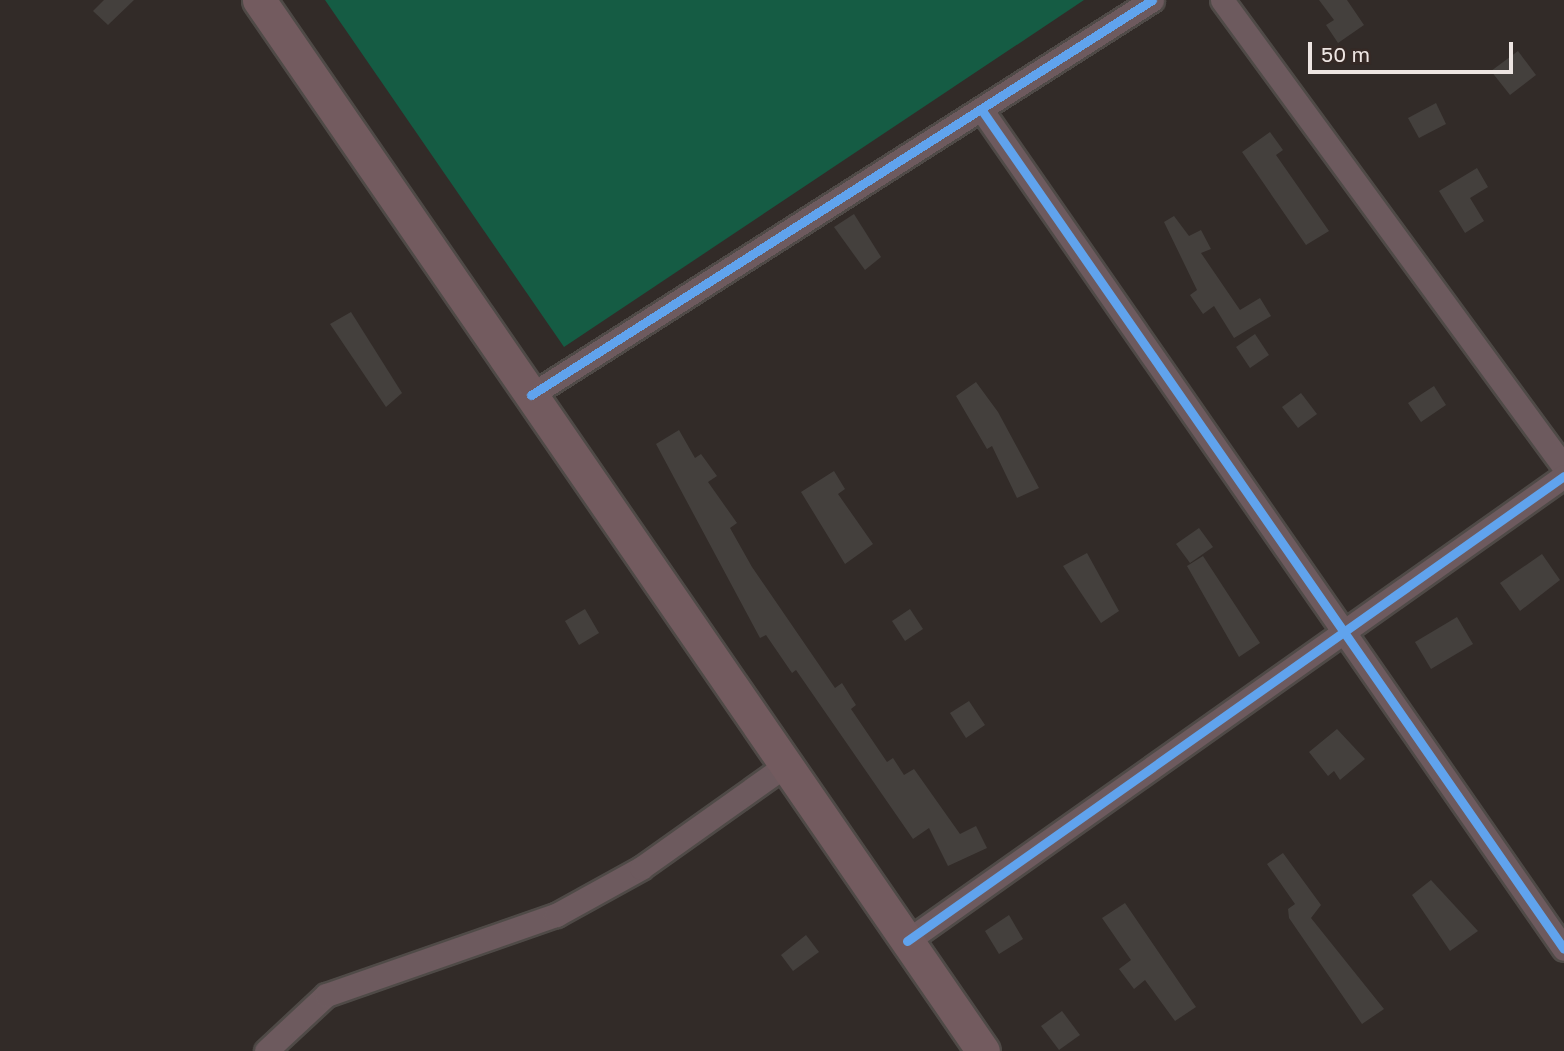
<!DOCTYPE html>
<style>
body{margin:0}
#map{position:relative;width:1564px;height:1051px;overflow:hidden;background:#322b28;font-family:"Golos Text",sans-serif}
div>[style]{position:absolute}
.green>*{inset:0;background:#155c44}
.building>*{inset:0;background:#44403d}
.roads{filter:drop-shadow(2px 0 #4f4a47) drop-shadow(-2px 0 #4f4a47) drop-shadow(0 2px #4f4a47) drop-shadow(0 -2px #4f4a47)}
.street>*{height:23px;margin:-11.5px;padding:0 11.5px;transform-origin:11.5px;border-radius:11.5px;background:#6d5a5e}
.secondary>*{height:33px;margin:-16.5px;padding:0 16.5px;transform-origin:16.5px;border-radius:16.5px;background:#735b5f}
.cycleway>*{height:9px;margin:-4.5px;padding:0 4.5px;transform-origin:4.5px;border-radius:4.5px;background:#60a3ed}
span{translate:-50% -50%;white-space:nowrap;text-align:center;line-height:1.15;-webkit-text-stroke:5px #352925;paint-order:stroke}
.scale{position:absolute;left:1308px;top:42px;width:205px;height:32px;box-sizing:border-box;border:4px solid #ede5e2;border-top:0;padding-left:9px;font-size:21px;line-height:24px;white-space:nowrap;color:#ede5e2;-webkit-text-stroke:5px #352925;paint-order:stroke}
</style>
<div id="map">
<div class="green">
<i style="clip-path:polygon(325px 0,1084px 0,564px 347px)"></i>
</div>
<div class="building">
<i style="clip-path:polygon(104px 0,134px 0,108px 25px,93px 11px)"></i>
<i style="clip-path:polygon(1319px 0,1347px 0,1364px 25px,1338px 43px,1326px 25px,1334px 20px)"></i>
<i style="clip-path:polygon(1518px 51px,1536px 75px,1510px 95px,1491px 71px)"></i>
<i style="clip-path:polygon(1436px 103px,1446px 124px,1419px 138px,1408px 118px)"></i>
<i style="clip-path:polygon(1270px 132px,1283px 150px,1276px 155px,1329px 231px,1306px 245px,1242px 152px)"></i>
<i style="clip-path:polygon(1477px 168px,1488px 187px,1470px 198px,1484px 221px,1465px 233px,1439px 191px)"></i>
<i style="clip-path:polygon(854px 214px,881px 257px,865px 270px,834px 227px)"></i>
<i style="clip-path:polygon(1174px 216px,1189px 236px,1201px 230px,1211px 249px,1201px 253px,1240px 310px,1260px 298px,1271px 316px,1234px 338px,1214px 306px,1203px 314px,1190px 295px,1197px 290px,1164px 222px)"></i>
<i style="clip-path:polygon(351px 312px,402px 393px,386px 407px,330px 324px)"></i>
<i style="clip-path:polygon(1255px 334px,1269px 355px,1250px 368px,1236px 347px)"></i>
<i style="clip-path:polygon(976px 382px,998px 412px,1039px 488px,1017px 498px,992px 446px,987px 449px,956px 396px)"></i>
<i style="clip-path:polygon(1434px 386px,1446px 405px,1421px 422px,1408px 403px)"></i>
<i style="clip-path:polygon(1301px 393px,1317px 414px,1298px 428px,1282px 407px)"></i>
<i style="clip-path:polygon(679px 430px,695px 458px,701px 454px,717px 476px,708px 482px,737px 523px,730px 528px,752px 567px,835px 688px,842px 683px,856px 705px,851px 709px,887px 762px,893px 758px,904px 775px,914px 769px,960px 834px,976px 826px,987px 848px,948px 866px,929px 828px,913px 839px,796px 670px,792px 673px,766px 635px,760px 638px,656px 444px)"></i>
<i style="clip-path:polygon(834px 471px,845px 489px,838px 494px,873px 544px,845px 564px,801px 492px)"></i>
<i style="clip-path:polygon(1199px 528px,1213px 547px,1190px 563px,1176px 544px)"></i>
<i style="clip-path:polygon(1087px 553px,1119px 611px,1101px 623px,1063px 566px)"></i>
<i style="clip-path:polygon(1542px 554px,1560px 580px,1520px 611px,1500px 583px)"></i>
<i style="clip-path:polygon(1203px 556px,1260px 643px,1239px 657px,1187px 566px)"></i>
<i style="clip-path:polygon(585px 609px,599px 633px,579px 645px,565px 621px)"></i>
<i style="clip-path:polygon(910px 609px,923px 629px,905px 641px,892px 621px)"></i>
<i style="clip-path:polygon(1457px 617px,1473px 644px,1431px 669px,1415px 642px)"></i>
<i style="clip-path:polygon(969px 701px,985px 725px,966px 738px,950px 713px)"></i>
<i style="clip-path:polygon(1337px 729px,1365px 759px,1340px 780px,1334px 771px,1328px 776px,1309px 752px)"></i>
<i style="clip-path:polygon(1283px 853px,1321px 905px,1311px 918px,1384px 1009px,1362px 1024px,1289px 918px,1288px 909px,1295px 904px,1267px 864px)"></i>
<i style="clip-path:polygon(1431px 880px,1478px 931px,1450px 951px,1412px 895px)"></i>
<i style="clip-path:polygon(1125px 903px,1196px 1007px,1175px 1021px,1145px 980px,1134px 989px,1119px 969px,1131px 960px,1102px 918px)"></i>
<i style="clip-path:polygon(1009px 915px,1023px 939px,999px 954px,985px 931px)"></i>
<i style="clip-path:polygon(806px 935px,819px 952px,793px 971px,781px 955px)"></i>
<i style="clip-path:polygon(1062px 1011px,1080px 1035px,1059px 1050px,1041px 1026px)"></i>
</div>
<div class="roads">
<div class="street">
<i style="left:1222px;top:0;width:579px;rotate:53.78deg"></i>
<i style="left:981px;top:109px;width:1022px;rotate:55.24deg"></i>
<i style="left:531px;top:395px;width:736px;rotate:-32.46deg"></i>
<i style="left:907px;top:941px;width:805px;rotate:-35.29deg"></i>
<i style="left:266px;top:1051px;width:82px;rotate:-43deg"></i>
<i style="left:326px;top:995px;width:244px;rotate:-19.2deg"></i>
<i style="left:556px;top:915px;width:97px;rotate:-28.9deg"></i>
<i style="left:641px;top:868px;width:178px;rotate:-35.4deg"></i>
</div>
<div class="secondary">
<i style="left:259px;top:0;width:1276px;rotate:55.44deg"></i>
</div>
</div>
<div class="cycleway">
<i style="left:981px;top:109px;width:1022px;rotate:55.24deg"></i>
<i style="left:531px;top:395px;width:736px;rotate:-32.46deg"></i>
<i style="left:907px;top:941px;width:805px;rotate:-35.29deg"></i>
</div>
<div class="scale">50 m</div>
</div>
